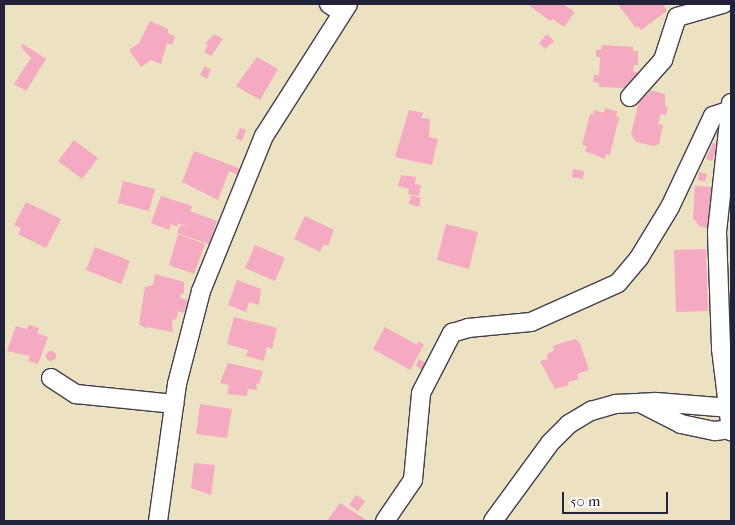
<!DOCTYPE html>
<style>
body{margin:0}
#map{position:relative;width:735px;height:525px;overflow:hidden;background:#ece2c1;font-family:"IM FELL French Canon",serif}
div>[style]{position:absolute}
.building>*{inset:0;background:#f4aac1}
.round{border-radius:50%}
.roads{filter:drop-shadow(1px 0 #403f4f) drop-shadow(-1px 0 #403f4f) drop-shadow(0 1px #403f4f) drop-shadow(0 -1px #403f4f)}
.minor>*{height:18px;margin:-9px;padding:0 9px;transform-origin:9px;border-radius:9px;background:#fff}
span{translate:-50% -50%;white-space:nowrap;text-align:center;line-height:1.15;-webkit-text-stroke:4px #fff;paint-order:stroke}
.frame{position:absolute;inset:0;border:5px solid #22223b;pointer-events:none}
.scale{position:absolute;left:562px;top:492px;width:106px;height:22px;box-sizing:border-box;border:2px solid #22223b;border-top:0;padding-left:6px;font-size:15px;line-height:18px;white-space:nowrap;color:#22223b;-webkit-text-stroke:4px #fff;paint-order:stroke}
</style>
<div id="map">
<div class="building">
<i style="clip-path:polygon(532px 4px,563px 4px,575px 12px,564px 27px,553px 19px,550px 21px,530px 6px)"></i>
<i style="clip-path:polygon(621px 4px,663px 4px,667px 11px,641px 30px,638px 26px,636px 28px,619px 6px)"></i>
<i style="clip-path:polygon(678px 4px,704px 4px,679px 10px)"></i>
<i style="clip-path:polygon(150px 21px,168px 29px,168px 33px,175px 37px,172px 45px,167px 43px,161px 64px,151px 60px,141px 67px,129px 50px,139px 43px)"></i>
<i style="clip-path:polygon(214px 34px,223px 39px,211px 56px,204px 52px,208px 45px,205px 44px)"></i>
<i style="clip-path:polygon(547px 34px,554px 41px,545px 49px,539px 43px)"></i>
<i style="clip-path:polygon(23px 44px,46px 59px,26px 91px,14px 84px,31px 58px,21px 47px)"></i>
<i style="clip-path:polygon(602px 45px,633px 47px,633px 51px,638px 51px,638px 65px,634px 65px,633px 71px,637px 72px,637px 85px,627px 84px,627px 88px,599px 87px,599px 83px,593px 82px,594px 75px,599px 75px,600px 57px,596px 57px,596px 50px,601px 50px)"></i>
<i style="clip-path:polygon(257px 57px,278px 69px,260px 100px,236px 86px)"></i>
<i style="clip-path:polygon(205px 66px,211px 70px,207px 79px,200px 75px)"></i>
<i style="clip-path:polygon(649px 90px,665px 94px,665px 106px,668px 107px,666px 115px,661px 114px,658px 124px,663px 125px,659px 144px,654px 146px,636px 142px,631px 134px,640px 98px,648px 94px)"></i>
<i style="clip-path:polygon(605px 108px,617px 111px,616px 117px,619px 117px,610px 155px,606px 154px,605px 159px,585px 151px,587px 146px,582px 145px,590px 114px,593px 115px,594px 110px,604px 113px)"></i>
<i style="clip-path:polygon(409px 110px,423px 113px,421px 118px,430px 119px,429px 137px,438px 139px,432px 165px,395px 157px)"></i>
<i style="clip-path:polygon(240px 128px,246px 130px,242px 141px,236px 138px)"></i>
<i style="clip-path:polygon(74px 140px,98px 158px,82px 179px,58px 161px)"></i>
<i style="clip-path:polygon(713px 143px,719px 145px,712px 161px,706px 159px)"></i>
<i style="clip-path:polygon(194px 151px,243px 170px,241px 176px,229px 171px,218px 200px,182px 182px)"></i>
<i style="clip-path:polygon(573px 169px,584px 171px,583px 179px,572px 177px)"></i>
<i style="clip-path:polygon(699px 172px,707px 174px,705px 182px,698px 180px)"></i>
<i style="clip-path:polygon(401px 175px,416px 177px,415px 184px,421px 185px,419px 196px,408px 194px,409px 189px,398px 186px)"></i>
<i style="clip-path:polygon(123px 181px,155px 189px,149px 211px,118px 203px)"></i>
<i style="clip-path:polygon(695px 186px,714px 187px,711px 228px,700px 227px,693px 218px)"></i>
<i style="clip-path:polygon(411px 195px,421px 198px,419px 207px,409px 204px)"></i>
<i style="clip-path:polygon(161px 196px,192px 206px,190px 211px,217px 221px,209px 244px,177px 233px,180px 225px,188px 227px,178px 223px,177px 227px,171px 224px,169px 230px,151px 223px)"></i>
<i style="clip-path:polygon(26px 202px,61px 219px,46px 248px,18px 234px,21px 228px,14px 225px)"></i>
<i style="clip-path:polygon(305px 216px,334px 230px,328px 246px,324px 244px,320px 252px,294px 239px)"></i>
<i style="clip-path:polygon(446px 224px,478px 232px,469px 269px,437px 260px)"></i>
<i style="clip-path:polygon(178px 234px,205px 244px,194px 274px,169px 265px)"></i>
<i style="clip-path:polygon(255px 245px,285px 258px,275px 281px,245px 268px)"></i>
<i style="clip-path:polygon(95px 247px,130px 261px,121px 284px,86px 270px)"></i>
<i style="clip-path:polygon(706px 249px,708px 311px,676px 312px,674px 250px)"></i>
<i style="clip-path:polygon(155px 274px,184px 282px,184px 294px,181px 293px,180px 298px,188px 300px,184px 313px,178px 311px,176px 320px,172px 319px,173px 332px,147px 327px,146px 329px,139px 324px,145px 287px,153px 285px)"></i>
<i style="clip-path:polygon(237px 280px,261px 289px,259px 305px,249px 302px,246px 312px,228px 305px)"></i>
<i style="clip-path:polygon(234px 317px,277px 328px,272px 349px,267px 347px,264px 361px,246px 356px,248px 350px,227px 344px)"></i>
<i style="clip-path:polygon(29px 325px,39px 328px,37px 333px,48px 337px,38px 364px,28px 361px,30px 356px,7px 351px,16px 326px,27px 329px)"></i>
<i style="clip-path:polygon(385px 327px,417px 345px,418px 341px,424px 345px,410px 370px,373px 349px)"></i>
<i style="clip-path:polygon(575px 339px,580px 343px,589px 370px,577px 374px,579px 379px,568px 382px,569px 385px,555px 389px,540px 361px,548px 359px,547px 354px,554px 351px,553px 346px)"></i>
<i class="round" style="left:46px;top:351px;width:10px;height:10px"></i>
<i style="clip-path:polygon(419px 359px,426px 363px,422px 370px,416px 366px)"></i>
<i style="clip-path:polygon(228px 363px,263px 371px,259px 384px,256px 383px,257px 390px,248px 389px,247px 396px,227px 394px,229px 385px,220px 383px)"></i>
<i style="clip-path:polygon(200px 404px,232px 409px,227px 438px,196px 434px)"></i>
<i style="clip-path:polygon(194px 463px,215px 465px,211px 495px,191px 488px)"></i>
<i style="clip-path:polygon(356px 495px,365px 501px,358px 511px,349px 505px)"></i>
<i style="clip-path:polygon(340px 503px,368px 521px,327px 521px)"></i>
</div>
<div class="roads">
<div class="minor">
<i style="left:329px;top:4px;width:14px;rotate:34deg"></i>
<i style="left:630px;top:97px;width:50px;rotate:-48.3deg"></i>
<i style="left:663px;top:60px;width:45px;rotate:-72deg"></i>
<i style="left:677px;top:17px;width:48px;rotate:-15.8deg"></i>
<i style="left:731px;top:103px;width:130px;rotate:96.2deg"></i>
<i style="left:717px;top:232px;width:117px;rotate:88deg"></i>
<i style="left:721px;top:349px;width:83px;rotate:83deg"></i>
<i style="left:51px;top:378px;width:30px;rotate:33deg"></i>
<i style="left:76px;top:394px;width:99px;rotate:5.8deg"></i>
<i style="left:642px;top:404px;width:44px;rotate:27.1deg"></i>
<i style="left:681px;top:424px;width:35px;rotate:12deg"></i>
<i style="left:715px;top:431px;width:16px;rotate:-7deg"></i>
<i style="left:158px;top:521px;width:138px;rotate:-82.1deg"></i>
<i style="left:177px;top:384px;width:96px;rotate:-75.5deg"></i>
<i style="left:201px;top:291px;width:167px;rotate:-67.9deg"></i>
<i style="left:264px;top:136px;width:156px;rotate:-57.5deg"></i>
<i style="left:385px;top:521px;width:50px;rotate:-55.7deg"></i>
<i style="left:413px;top:480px;width:87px;rotate:-84.7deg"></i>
<i style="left:421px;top:393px;width:68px;rotate:-62.7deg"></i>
<i style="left:452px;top:333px;width:17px;rotate:-17deg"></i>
<i style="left:468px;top:328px;width:63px;rotate:-5.4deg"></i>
<i style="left:531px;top:322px;width:95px;rotate:-24.1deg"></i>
<i style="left:618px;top:283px;width:33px;rotate:-50deg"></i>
<i style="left:639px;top:258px;width:60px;rotate:-58.7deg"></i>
<i style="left:670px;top:207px;width:101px;rotate:-64.7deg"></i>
<i style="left:713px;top:116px;width:18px;rotate:-19deg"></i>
<i style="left:493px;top:521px;width:97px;rotate:-53.8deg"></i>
<i style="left:550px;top:443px;width:27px;rotate:-45deg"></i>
<i style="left:569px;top:424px;width:26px;rotate:-31deg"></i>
<i style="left:591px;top:411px;width:26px;rotate:-16deg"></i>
<i style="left:616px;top:404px;width:40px;rotate:-2.9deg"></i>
<i style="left:656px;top:402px;width:75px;rotate:4.6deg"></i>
</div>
</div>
<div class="frame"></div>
<div class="scale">50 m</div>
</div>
